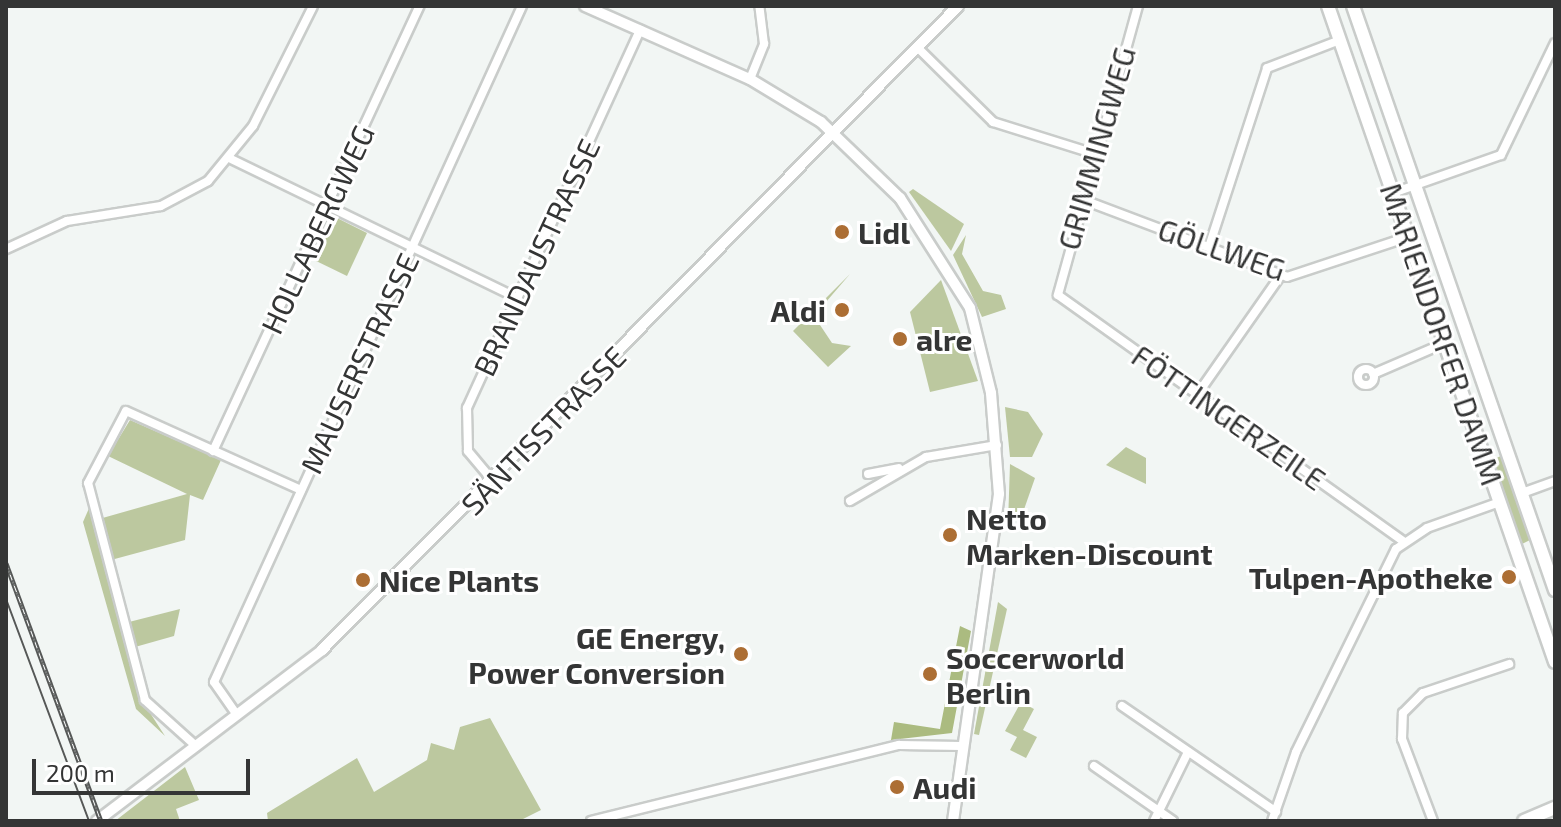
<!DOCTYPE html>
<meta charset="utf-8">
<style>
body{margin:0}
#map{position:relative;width:1561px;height:827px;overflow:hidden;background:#f2f6f4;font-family:"Exo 2",sans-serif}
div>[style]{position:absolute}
.green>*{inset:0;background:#bcc89f}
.forest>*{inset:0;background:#abbb80}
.roads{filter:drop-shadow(2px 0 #c9ccca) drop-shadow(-2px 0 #c9ccca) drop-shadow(0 2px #c9ccca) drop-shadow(0 -2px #c9ccca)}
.minor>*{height:8px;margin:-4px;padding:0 4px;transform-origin:4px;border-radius:4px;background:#fff}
.minor>.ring{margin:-4px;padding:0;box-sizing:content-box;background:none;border:8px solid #fff;border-radius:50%}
.tertiary>*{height:10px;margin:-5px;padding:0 5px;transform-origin:5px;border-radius:5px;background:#fff}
.secondary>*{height:12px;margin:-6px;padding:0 6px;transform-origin:6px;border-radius:6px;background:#fff}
.primary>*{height:12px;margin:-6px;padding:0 6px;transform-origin:6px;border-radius:6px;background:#fff}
.tram>*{height:2px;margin:-1px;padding:0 1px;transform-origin:1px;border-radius:1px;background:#565857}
.rail>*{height:5px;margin-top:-2.5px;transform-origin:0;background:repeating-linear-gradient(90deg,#fff 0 6px,#565857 0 12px);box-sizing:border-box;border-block:2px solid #565857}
.dots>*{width:22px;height:22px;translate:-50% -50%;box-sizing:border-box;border:4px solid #fff;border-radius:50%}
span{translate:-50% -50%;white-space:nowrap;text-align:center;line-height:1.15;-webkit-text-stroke:6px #fff;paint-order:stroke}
.street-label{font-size:30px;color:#343535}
.poi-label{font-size:30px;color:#343535;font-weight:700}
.left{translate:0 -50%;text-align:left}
.right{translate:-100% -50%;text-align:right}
.frame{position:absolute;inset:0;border:8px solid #343535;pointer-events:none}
.scale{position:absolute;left:32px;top:759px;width:218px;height:36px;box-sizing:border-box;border:4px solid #343535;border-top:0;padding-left:10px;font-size:24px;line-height:28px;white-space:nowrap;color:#343535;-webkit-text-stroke:6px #fff;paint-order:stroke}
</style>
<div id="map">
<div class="green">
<i style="clip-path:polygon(913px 189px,964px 224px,951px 251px,909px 192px)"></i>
<i style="clip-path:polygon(335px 217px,367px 233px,347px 276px,310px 258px)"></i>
<i style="clip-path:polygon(966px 235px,962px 254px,983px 291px,1001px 295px,1006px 309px,982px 317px,953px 255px)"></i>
<i style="clip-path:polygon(850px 274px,814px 316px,832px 343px,851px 346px,828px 367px,793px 331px)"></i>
<i style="clip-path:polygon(941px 280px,978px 381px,930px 392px,910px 312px)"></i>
<i style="clip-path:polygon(1005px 407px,1028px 412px,1043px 434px,1032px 457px,1010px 457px)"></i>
<i style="clip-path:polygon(130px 420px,221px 460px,203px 500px,190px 495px,185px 540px,111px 560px,99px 519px,187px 494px,108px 456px)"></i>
<i style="clip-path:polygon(1126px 447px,1146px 458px,1146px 484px,1106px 465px)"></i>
<i style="clip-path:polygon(1501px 456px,1532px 539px,1522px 544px,1491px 460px)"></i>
<i style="clip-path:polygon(1010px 464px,1035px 478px,1021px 518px,1008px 524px)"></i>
<i style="clip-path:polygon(90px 506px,143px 702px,165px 736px,136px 709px,83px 522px)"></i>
<i style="clip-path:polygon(998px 602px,1007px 609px,979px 735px,974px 734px)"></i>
<i style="clip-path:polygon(180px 609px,174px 636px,135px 647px,129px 622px)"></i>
<i style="clip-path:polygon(1021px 702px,1034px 709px,1023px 730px,1037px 737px,1026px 758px,1010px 750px,1017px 737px,1005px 731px)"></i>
<i style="clip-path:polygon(490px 718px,541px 810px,519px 821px,268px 821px,267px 813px,357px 758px,374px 792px,427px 760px,431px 743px,454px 750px,460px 727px)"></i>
<i style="clip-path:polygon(185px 767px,199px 800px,176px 809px,180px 821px,115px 821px)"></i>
</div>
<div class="forest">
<i style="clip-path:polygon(960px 626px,971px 631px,952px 733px,891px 740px,894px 722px,940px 729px)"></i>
</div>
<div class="roads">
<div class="minor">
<i style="left:1138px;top:6px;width:300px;rotate:105.5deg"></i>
<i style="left:1058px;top:295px;width:425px;rotate:35.5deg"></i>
<i style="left:917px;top:47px;width:107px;rotate:44.6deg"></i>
<i style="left:993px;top:122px;width:107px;rotate:17.4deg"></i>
<i style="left:750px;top:79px;width:38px;rotate:-68deg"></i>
<i style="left:764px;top:44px;width:38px;rotate:-97deg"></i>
<i style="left:229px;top:158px;width:320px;rotate:25.9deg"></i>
<i style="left:1393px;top:193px;width:114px;rotate:-19.4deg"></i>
<i style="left:1501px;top:155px;width:124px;rotate:-64.3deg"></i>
<i style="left:1081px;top:199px;width:220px;rotate:20.7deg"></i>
<i style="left:1287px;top:277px;width:127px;rotate:-18.3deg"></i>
<i style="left:1209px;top:247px;width:188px;rotate:-72deg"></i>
<i style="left:1267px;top:68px;width:78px;rotate:-21deg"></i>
<i style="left:6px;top:249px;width:67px;rotate:-24.7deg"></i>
<i style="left:67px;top:221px;width:95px;rotate:-9.1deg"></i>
<i style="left:161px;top:206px;width:53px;rotate:-28deg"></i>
<i style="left:208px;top:181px;width:71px;rotate:-50.7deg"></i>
<i style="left:253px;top:126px;width:134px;rotate:-63.4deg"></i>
<i class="ring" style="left:1358px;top:369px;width:8px;height:8px"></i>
<i style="left:1373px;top:374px;width:78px;rotate:-23.3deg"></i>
<i style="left:1199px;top:392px;width:143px;rotate:-55deg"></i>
<i style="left:213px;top:451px;width:491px;rotate:-65.1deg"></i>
<i style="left:868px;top:474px;width:31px;rotate:-11deg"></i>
<i style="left:493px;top:481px;width:39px;rotate:-130deg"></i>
<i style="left:468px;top:451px;width:43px;rotate:-91.3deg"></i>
<i style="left:467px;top:408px;width:416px;rotate:-65.4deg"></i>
<i style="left:1522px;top:493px;width:35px;rotate:-20deg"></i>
<i style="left:850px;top:501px;width:88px;rotate:-30.1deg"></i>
<i style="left:926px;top:457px;width:72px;rotate:-9.6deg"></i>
<i style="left:1122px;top:706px;width:187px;rotate:34.5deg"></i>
<i style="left:237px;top:715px;width:40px;rotate:-124.9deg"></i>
<i style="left:214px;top:682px;width:743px;rotate:-65.5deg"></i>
<i style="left:196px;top:746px;width:69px;rotate:-138deg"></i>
<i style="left:145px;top:700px;width:224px;rotate:-104.7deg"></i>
<i style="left:88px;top:483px;width:81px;rotate:-62.2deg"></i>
<i style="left:126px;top:411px;width:192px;rotate:24.3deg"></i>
<i style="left:1094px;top:766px;width:96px;rotate:34.8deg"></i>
<i style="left:591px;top:821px;width:317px;rotate:-13.9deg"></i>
<i style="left:899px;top:745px;width:62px;rotate:0.9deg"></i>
<i style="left:1154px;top:821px;width:77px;rotate:-63.8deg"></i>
<i style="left:1272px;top:821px;width:73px;rotate:-70.8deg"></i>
<i style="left:1296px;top:752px;width:226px;rotate:-63.8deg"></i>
<i style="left:1396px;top:549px;width:37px;rotate:-34deg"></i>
<i style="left:1427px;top:528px;width:77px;rotate:-19.6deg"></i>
<i style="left:1433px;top:821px;width:88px;rotate:-110.7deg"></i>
<i style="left:1402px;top:739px;width:26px;rotate:-88deg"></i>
<i style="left:1403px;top:713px;width:28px;rotate:-45deg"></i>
<i style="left:1423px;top:693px;width:91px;rotate:-18.6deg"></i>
</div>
<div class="tertiary">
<i style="left:585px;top:6px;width:180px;rotate:23.9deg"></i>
<i style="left:750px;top:79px;width:83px;rotate:31.2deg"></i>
<i style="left:821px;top:122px;width:110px;rotate:43.9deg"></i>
<i style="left:900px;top:198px;width:130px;rotate:57.5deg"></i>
<i style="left:970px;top:308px;width:88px;rotate:76.1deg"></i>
<i style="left:991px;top:393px;width:101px;rotate:85.5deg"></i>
<i style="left:999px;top:494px;width:330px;rotate:98deg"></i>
<i style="left:97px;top:821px;width:283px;rotate:-37.2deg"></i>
<i style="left:322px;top:650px;width:905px;rotate:-45.36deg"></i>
</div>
<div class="secondary">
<i style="left:1524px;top:821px;width:34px;rotate:-23deg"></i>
</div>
<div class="primary">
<i style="left:1328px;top:6px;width:694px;rotate:70.91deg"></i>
<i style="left:1353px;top:6px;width:618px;rotate:70.92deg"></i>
</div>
</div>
<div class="tram">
<i style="left:6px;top:599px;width:237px;rotate:69.5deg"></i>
</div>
<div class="rail">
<i style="left:6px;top:563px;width:275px;rotate:69.8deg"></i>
</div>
<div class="dots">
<i style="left:842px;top:232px;background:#ac6e34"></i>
<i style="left:842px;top:310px;background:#ac6e34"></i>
<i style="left:900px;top:339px;background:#ac6e34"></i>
<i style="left:950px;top:535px;background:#ac6e34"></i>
<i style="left:1509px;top:577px;background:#ac6e34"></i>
<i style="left:363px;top:580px;background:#ac6e34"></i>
<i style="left:741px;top:654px;background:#ac6e34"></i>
<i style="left:930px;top:674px;background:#ac6e34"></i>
<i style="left:897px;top:787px;background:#ac6e34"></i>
</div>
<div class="street-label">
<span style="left:1096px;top:148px;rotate:-74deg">GRIMMINGWEG</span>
<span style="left:317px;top:229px;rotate:-65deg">HOLLABERGWEG</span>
<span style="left:1222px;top:249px;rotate:19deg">GÖLLWEG</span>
<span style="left:536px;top:257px;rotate:-65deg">BRANDAUSTRASSE</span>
<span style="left:1442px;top:334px;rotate:71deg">MARIENDORFER DAMM</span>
<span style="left:359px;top:363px;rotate:-65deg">MAUSERSTRASSE</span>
<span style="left:1229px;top:417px;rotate:35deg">FÖTTINGERZEILE</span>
<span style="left:543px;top:430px;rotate:-46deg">SÄNTISSTRASSE</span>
</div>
<div class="poi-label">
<span class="left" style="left:858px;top:232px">Lidl</span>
<span class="right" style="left:826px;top:310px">Aldi</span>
<span class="left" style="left:916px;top:339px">alre</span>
<span class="left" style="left:966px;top:535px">Netto<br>Marken-Discount</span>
<span class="right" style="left:1493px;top:577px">Tulpen-Apotheke</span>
<span class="left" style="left:379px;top:580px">Nice Plants</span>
<span class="right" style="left:725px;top:654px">GE Energy,<br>Power Conversion</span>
<span class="left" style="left:946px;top:674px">Soccerworld<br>Berlin</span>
<span class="left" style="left:913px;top:787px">Audi</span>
</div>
<div class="frame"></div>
<div class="scale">200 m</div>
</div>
